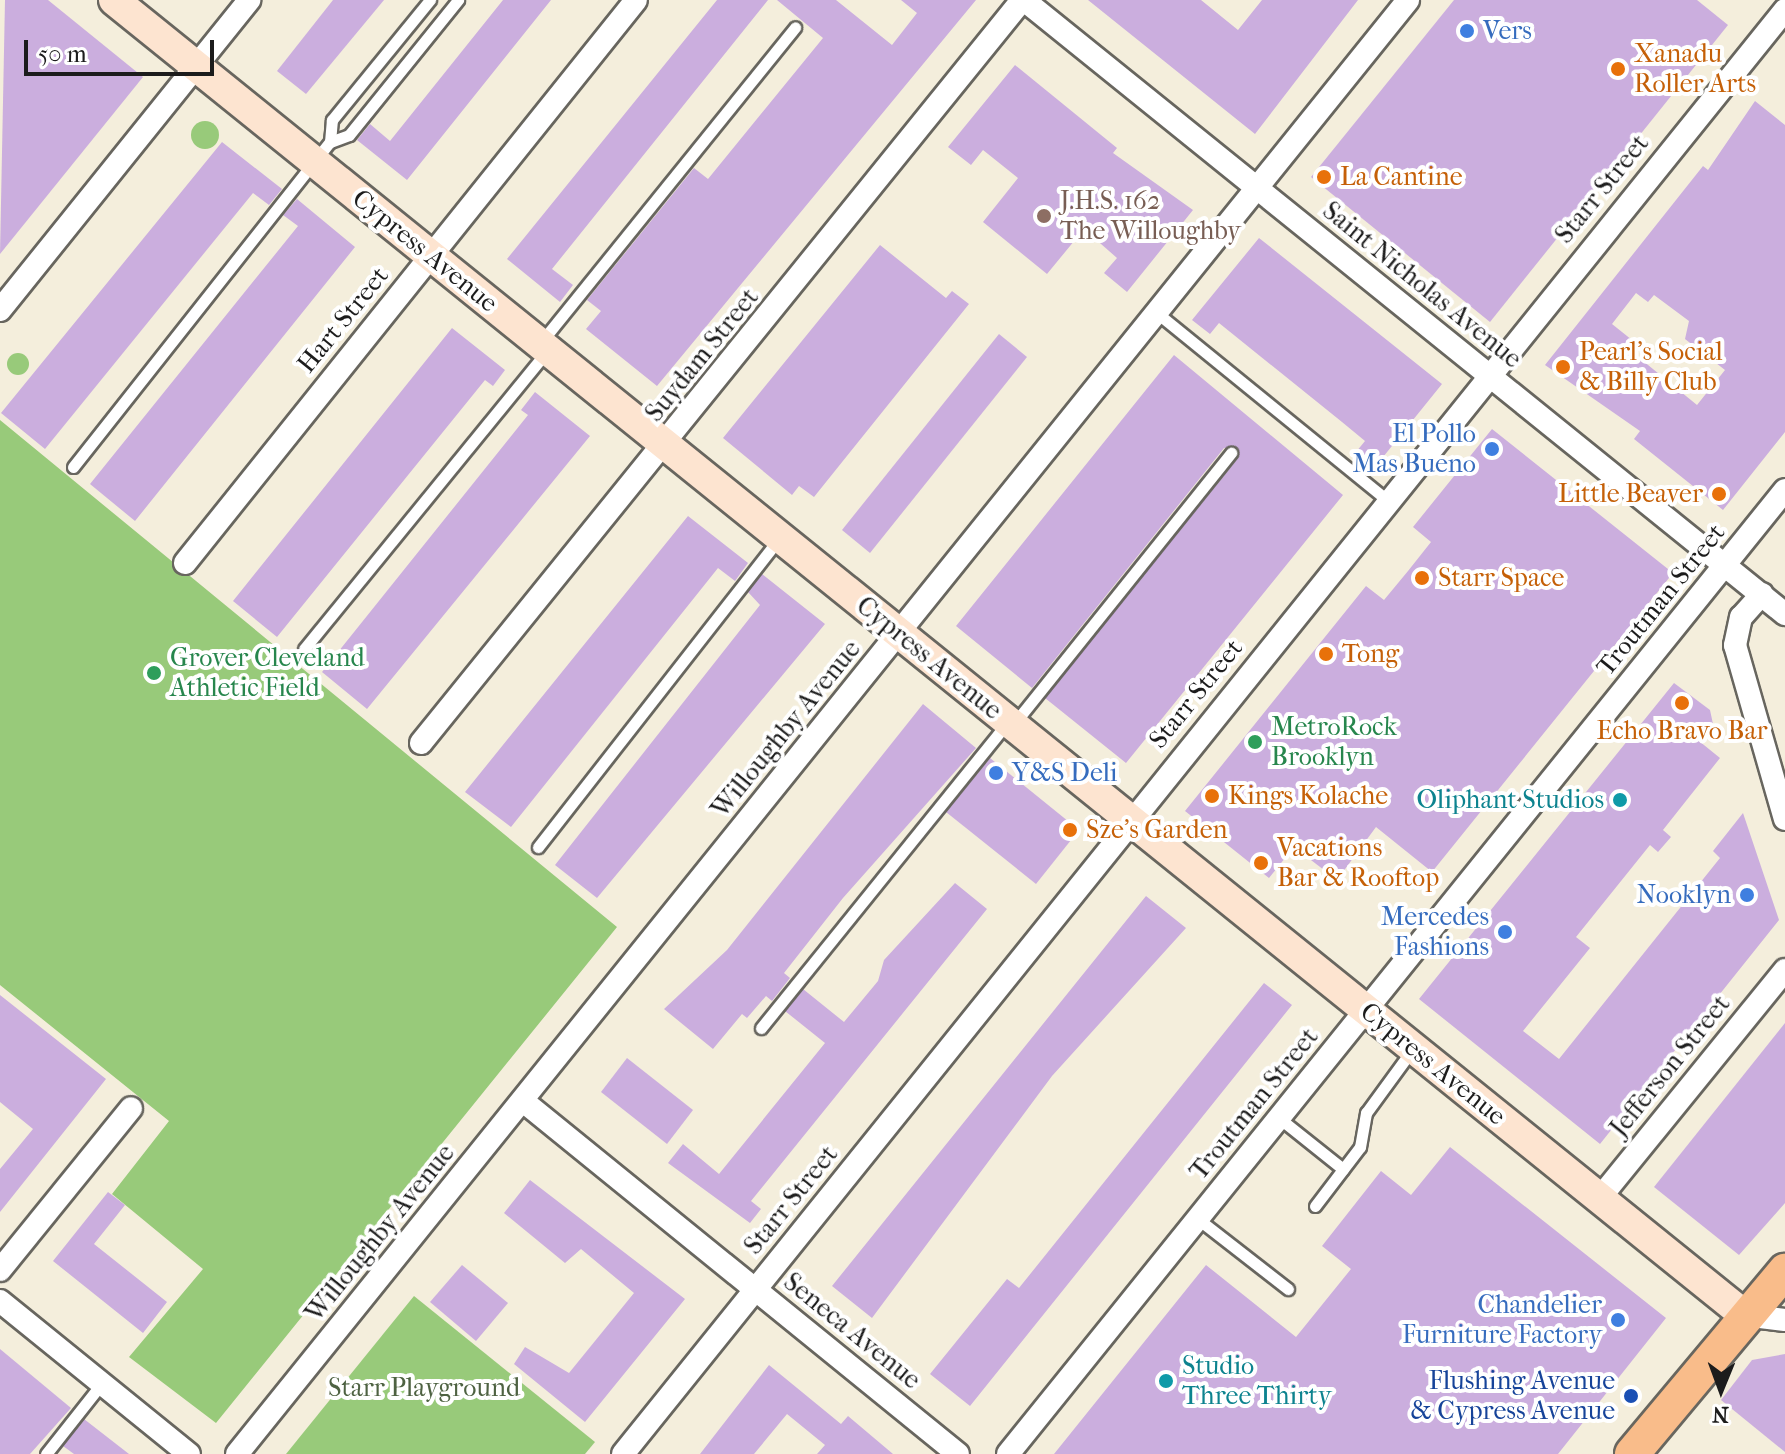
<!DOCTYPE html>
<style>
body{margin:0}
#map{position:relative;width:1785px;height:1454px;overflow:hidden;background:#f4eedc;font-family:"IM FELL French Canon",serif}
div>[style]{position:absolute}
.green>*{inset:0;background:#98ca7a}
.round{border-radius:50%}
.building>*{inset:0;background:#cbaede}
.roads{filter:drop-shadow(2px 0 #68665f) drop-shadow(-2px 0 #68665f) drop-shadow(0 2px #68665f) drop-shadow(0 -2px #68665f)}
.service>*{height:11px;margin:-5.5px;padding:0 5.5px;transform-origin:5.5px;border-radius:5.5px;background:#fff}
.minor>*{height:22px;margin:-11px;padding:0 11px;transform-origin:11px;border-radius:11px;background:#fff}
.secondary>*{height:30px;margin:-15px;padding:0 15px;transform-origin:15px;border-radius:15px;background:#fde4d0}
.primary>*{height:34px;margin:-17px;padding:0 17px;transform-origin:17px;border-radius:17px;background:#f9bc8a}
.dots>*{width:22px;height:22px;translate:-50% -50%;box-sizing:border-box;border:4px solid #fff;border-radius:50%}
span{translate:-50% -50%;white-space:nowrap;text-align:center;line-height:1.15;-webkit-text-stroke:8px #fff;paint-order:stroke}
.shop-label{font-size:26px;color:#366cbe}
.left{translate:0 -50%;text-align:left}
.right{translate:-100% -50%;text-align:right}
.food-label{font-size:26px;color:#c56008}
.street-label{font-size:26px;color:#1c1c1c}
.education-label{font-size:26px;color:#785e54}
.leisure-label{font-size:26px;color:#27864d}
.culture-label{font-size:26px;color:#0d838f}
.transit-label{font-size:26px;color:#164399}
.park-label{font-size:26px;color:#4e6242}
.north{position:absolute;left:1681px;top:1350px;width:80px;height:80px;-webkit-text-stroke:6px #fff;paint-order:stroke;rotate:181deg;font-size:22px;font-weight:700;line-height:32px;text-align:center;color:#1c1c1c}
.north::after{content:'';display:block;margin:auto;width:28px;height:36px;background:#1c1c1c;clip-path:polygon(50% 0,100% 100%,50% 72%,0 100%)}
.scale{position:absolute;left:24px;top:40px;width:190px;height:36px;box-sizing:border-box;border:4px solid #1c1c1c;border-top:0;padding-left:10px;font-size:24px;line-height:28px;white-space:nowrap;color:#1c1c1c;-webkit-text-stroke:6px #fff;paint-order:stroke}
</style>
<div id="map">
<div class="green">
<i class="round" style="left:191px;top:121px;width:28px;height:28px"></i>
<i class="round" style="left:7px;top:353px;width:22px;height:22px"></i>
<i style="clip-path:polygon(0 420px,617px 927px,216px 1423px,129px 1357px,203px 1269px,112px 1194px,169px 1121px,0 985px)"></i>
<i style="clip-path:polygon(414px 1296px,595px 1442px,585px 1454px,286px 1454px)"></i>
</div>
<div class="building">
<i style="clip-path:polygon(5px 0,48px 0,143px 77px,0 254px)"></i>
<i style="clip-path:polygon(333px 0,384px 0,306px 94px,277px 71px)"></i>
<i style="clip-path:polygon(503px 0,551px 0,407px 180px,357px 140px,370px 124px,390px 141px)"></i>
<i style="clip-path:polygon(717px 0,768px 0,552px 269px,573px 285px,560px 302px,507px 259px)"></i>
<i style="clip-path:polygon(777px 0,836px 0,892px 45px,917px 13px,901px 0,976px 0,657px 386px,586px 329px,601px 311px,587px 300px,694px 168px,708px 179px,823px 38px)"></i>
<i style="clip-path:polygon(1088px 0,1201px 0,1238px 30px,1262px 0,1358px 0,1255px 134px)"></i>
<i style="clip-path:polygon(1454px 0,1697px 0,1728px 25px,1490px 322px,1311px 177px)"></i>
<i style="clip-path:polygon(1015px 65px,1117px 148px,1113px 153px,1193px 210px,1127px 292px,1104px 273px,1117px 258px,1084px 229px,1047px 274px,983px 222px,1018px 178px,983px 150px,971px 165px,948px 147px)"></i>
<i style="clip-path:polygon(evenodd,1755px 101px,1785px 125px,1785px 432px,1723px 510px,1634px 439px,1640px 431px,1545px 365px,1703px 166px,1708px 170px,1755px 101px,1636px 293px,1648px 302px,1654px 295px,1689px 321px,1685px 339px,1725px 370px,1697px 405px,1626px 347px,1632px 340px,1612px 324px,1636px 293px)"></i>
<i style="clip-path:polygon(222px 142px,282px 189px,269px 205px,253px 193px,45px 449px,1px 413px)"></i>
<i style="clip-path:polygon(297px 199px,355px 247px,135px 521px,90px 484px,298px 226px,283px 215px)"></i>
<i style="clip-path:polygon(1259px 238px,1442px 384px,1375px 467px,1356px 452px,1365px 441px,1342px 422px,1219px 323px,1210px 334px,1192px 320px)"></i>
<i style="clip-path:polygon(880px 245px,946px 298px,952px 291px,969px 304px,814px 497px,799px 486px,792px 495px,723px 438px)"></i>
<i style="clip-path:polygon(452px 328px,505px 370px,493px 386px,485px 380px,277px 637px,233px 601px)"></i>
<i style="clip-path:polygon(999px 334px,1027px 357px,870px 553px,842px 530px)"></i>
<i style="clip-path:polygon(1174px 355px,1343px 495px,1126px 763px,1045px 698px,1238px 458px,1237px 447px,1224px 448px,1032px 688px,956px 626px)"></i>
<i style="clip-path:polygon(535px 392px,590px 436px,367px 709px,322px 672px,528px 415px,521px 410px)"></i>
<i style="clip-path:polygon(1492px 429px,1673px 573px,1432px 872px,1376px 827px,1337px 880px,1294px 847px,1269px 878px,1185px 811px,1366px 586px,1384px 600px,1408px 571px,1431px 542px,1413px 527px)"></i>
<i style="clip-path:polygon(688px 516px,748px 563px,735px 581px,718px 568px,511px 827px,465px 792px)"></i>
<i style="clip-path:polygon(762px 574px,825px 624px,597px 898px,555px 865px,760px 605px,748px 592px)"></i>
<i style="clip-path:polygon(1674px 683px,1710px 710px,1713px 724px,1699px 741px,1720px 758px,1663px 830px,1671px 837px,1658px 852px,1650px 845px,1576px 937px,1590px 948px,1523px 1031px,1559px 1059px,1720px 858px,1713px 851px,1743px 813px,1779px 920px,1600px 1144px,1419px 999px)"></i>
<i style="clip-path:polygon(923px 704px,976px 748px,843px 898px,784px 973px,790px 978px,772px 1001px,766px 996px,747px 1018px,742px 1014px,713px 1049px,664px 1009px,727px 950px)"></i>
<i style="clip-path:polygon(990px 758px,1079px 830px,1036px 884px,946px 812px)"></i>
<i style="clip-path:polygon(955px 883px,987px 909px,751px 1201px,761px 1209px,750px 1223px,668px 1163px,683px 1144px,719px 1174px,825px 1043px,785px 1011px,803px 989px,844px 1022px,878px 981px,884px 960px)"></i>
<i style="clip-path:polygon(1146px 896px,1186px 928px,1052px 1076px,872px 1318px,832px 1286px)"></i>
<i style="clip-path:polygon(1264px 983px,1292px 1005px,970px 1406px,930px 1374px,1007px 1279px,1019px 1288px)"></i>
<i style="clip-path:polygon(0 995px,106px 1079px,0 1212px,0 1169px,33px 1129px,0 1102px)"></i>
<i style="clip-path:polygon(1785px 1023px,1785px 1203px,1739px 1255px,1654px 1187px)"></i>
<i style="clip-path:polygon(627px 1058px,693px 1110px,667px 1144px,601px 1092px)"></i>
<i style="clip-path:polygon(1450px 1147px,1666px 1318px,1558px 1454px,1054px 1454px,1206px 1265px,1296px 1337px,1351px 1269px,1322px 1246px,1381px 1171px,1411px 1195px)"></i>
<i style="clip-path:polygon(530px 1180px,685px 1299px,585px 1422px,514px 1364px,525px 1347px,569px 1373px,634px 1293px,581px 1249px,565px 1263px,504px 1213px)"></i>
<i style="clip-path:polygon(108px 1192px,125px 1205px,94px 1244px,167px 1302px,143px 1333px,53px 1261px)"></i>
<i style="clip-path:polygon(462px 1265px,508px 1303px,476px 1341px,430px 1302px)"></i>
<i style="clip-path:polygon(0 1349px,71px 1408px,30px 1454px,0 1454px)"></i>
<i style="clip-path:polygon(1785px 1354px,1785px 1452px,1721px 1400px,1752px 1360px)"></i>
<i style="clip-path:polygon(769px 1365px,841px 1424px,848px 1416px,893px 1454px,817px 1454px,825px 1445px,787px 1414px,754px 1454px,700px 1454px)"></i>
<i style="clip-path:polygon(84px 1419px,129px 1454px,74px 1454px,63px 1446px)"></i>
</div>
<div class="roads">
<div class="service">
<i style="left:330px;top:142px;width:20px;rotate:-20deg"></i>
<i style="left:349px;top:135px;width:174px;rotate:-51.1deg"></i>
<i style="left:1157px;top:313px;width:298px;rotate:39.1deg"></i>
<i style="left:542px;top:341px;width:403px;rotate:-51.1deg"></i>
<i style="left:73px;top:467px;width:414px;rotate:-51.7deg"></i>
<i style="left:330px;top:142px;width:22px;rotate:-85deg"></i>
<i style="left:332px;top:120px;width:155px;rotate:-50.8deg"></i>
<i style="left:304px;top:649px;width:383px;rotate:-50.8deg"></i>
<i style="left:1013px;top:725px;width:349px;rotate:-51.3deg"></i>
<i style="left:538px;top:847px;width:392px;rotate:-52deg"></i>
<i style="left:761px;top:1028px;width:392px;rotate:-51.1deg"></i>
<i style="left:1279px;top:1118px;width:82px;rotate:38.6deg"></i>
<i style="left:1315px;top:1206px;width:74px;rotate:-52.7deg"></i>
<i style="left:1360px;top:1147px;width:35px;rotate:-80deg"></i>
<i style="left:1366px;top:1113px;width:78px;rotate:-53.9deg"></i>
<i style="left:1198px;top:1219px;width:114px;rotate:37.9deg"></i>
<i style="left:46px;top:1454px;width:90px;rotate:-51.7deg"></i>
</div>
<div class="minor">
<i style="left:1024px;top:0;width:978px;rotate:38.9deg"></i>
<i style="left:0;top:310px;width:398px;rotate:-51.2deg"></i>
<i style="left:185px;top:563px;width:721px;rotate:-51.3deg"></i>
<i style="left:1762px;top:594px;width:31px;rotate:132deg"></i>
<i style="left:1741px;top:617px;width:29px;rotate:102deg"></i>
<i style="left:1735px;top:645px;width:181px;rotate:74deg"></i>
<i style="left:421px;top:743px;width:956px;rotate:-51.03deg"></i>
<i style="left:523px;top:1101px;width:560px;rotate:39.06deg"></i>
<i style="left:1599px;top:1199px;width:295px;rotate:-50.9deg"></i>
<i style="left:0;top:1270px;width:208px;rotate:-51deg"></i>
<i style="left:0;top:1301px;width:243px;rotate:39deg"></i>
<i style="left:1744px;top:1315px;width:41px;rotate:7deg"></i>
<i style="left:237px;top:1454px;width:1867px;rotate:-51.15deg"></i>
<i style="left:623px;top:1454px;width:1853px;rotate:-51.18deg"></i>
<i style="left:1008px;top:1454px;width:1238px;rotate:-51.13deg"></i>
</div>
<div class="secondary">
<i style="left:114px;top:0;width:2094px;rotate:38.89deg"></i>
</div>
<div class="primary">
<i style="left:1632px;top:1454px;width:239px;rotate:-50.1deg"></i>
</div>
</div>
<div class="dots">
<i style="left:1467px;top:31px;background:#3f7fe0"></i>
<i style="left:1618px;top:69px;background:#e8710a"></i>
<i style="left:1324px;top:177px;background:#e8710a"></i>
<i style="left:1044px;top:216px;background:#8d6e63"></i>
<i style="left:1563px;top:367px;background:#e8710a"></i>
<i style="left:1492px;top:449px;background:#3f7fe0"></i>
<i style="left:1719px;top:494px;background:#e8710a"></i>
<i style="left:1422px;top:578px;background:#e8710a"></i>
<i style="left:1326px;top:654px;background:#e8710a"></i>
<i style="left:154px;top:673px;background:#2e9e5b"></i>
<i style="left:1682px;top:703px;background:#e8710a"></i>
<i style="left:1255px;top:742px;background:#2e9e5b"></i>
<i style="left:996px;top:773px;background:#3f7fe0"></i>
<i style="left:1212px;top:796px;background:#e8710a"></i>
<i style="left:1620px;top:800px;background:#0f9aa8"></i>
<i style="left:1070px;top:830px;background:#e8710a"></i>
<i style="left:1261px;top:863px;background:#e8710a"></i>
<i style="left:1747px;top:895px;background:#3f7fe0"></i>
<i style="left:1505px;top:932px;background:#3f7fe0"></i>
<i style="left:1618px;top:1320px;background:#3f7fe0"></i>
<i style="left:1166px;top:1381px;background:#0f9aa8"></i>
<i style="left:1631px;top:1396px;background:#1a4fb4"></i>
</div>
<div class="shop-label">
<span class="left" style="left:1483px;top:31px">Vers</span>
<span class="right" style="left:1476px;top:449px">El Pollo<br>Mas Bueno</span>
<span class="left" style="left:1012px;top:773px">Y&amp;S Deli</span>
<span class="right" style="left:1731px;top:895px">Nooklyn</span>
<span class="right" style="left:1489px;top:932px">Mercedes<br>Fashions</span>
<span class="right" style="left:1602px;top:1320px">Chandelier<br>Furniture Factory</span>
</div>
<div class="food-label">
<span class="left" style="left:1634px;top:69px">Xanadu<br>Roller Arts</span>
<span class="left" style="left:1340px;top:177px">La Cantine</span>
<span class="left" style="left:1579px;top:367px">Pearl's Social<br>&amp; Billy Club</span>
<span class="right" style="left:1703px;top:494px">Little Beaver</span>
<span class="left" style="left:1438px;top:578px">Starr Space</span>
<span class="left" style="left:1342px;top:654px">Tong</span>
<span style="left:1682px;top:731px">Echo Bravo Bar</span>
<span class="left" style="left:1228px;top:796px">Kings Kolache</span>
<span class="left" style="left:1086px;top:830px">Sze's Garden</span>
<span class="left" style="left:1277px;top:863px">Vacations<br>Bar &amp; Rooftop</span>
</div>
<div class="street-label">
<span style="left:1602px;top:189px;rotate:-51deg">Starr Street</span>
<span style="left:425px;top:251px;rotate:39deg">Cypress Avenue</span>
<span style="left:1422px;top:285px;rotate:39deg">Saint Nicholas Avenue</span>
<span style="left:343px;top:320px;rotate:-51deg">Hart Street</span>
<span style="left:702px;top:355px;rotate:-51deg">Suydam Street</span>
<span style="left:1661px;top:600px;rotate:-51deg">Troutman Street</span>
<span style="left:929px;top:658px;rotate:39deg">Cypress Avenue</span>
<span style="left:1196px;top:694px;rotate:-51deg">Starr Street</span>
<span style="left:786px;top:729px;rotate:-51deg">Willoughby Avenue</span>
<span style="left:1433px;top:1064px;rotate:39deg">Cypress Avenue</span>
<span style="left:1670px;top:1066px;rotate:-51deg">Jefferson Street</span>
<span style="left:1254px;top:1104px;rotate:-51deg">Troutman Street</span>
<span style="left:791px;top:1200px;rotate:-51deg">Starr Street</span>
<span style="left:380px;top:1233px;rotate:-51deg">Willoughby Avenue</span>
<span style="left:852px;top:1331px;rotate:39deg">Seneca Avenue</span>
</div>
<div class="education-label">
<span class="left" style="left:1060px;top:216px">J.H.S. 162<br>The Willoughby</span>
</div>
<div class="leisure-label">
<span class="left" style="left:170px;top:673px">Grover Cleveland<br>Athletic Field</span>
<span class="left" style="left:1271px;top:742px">MetroRock<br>Brooklyn</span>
</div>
<div class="culture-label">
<span class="right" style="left:1604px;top:800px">Oliphant Studios</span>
<span class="left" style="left:1182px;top:1381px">Studio<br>Three Thirty</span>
</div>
<div class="transit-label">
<span class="right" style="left:1615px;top:1396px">Flushing Avenue<br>&amp; Cypress Avenue</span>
</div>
<div class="park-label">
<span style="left:424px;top:1388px">Starr Playground</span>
</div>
<div class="north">N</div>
<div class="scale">50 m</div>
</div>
